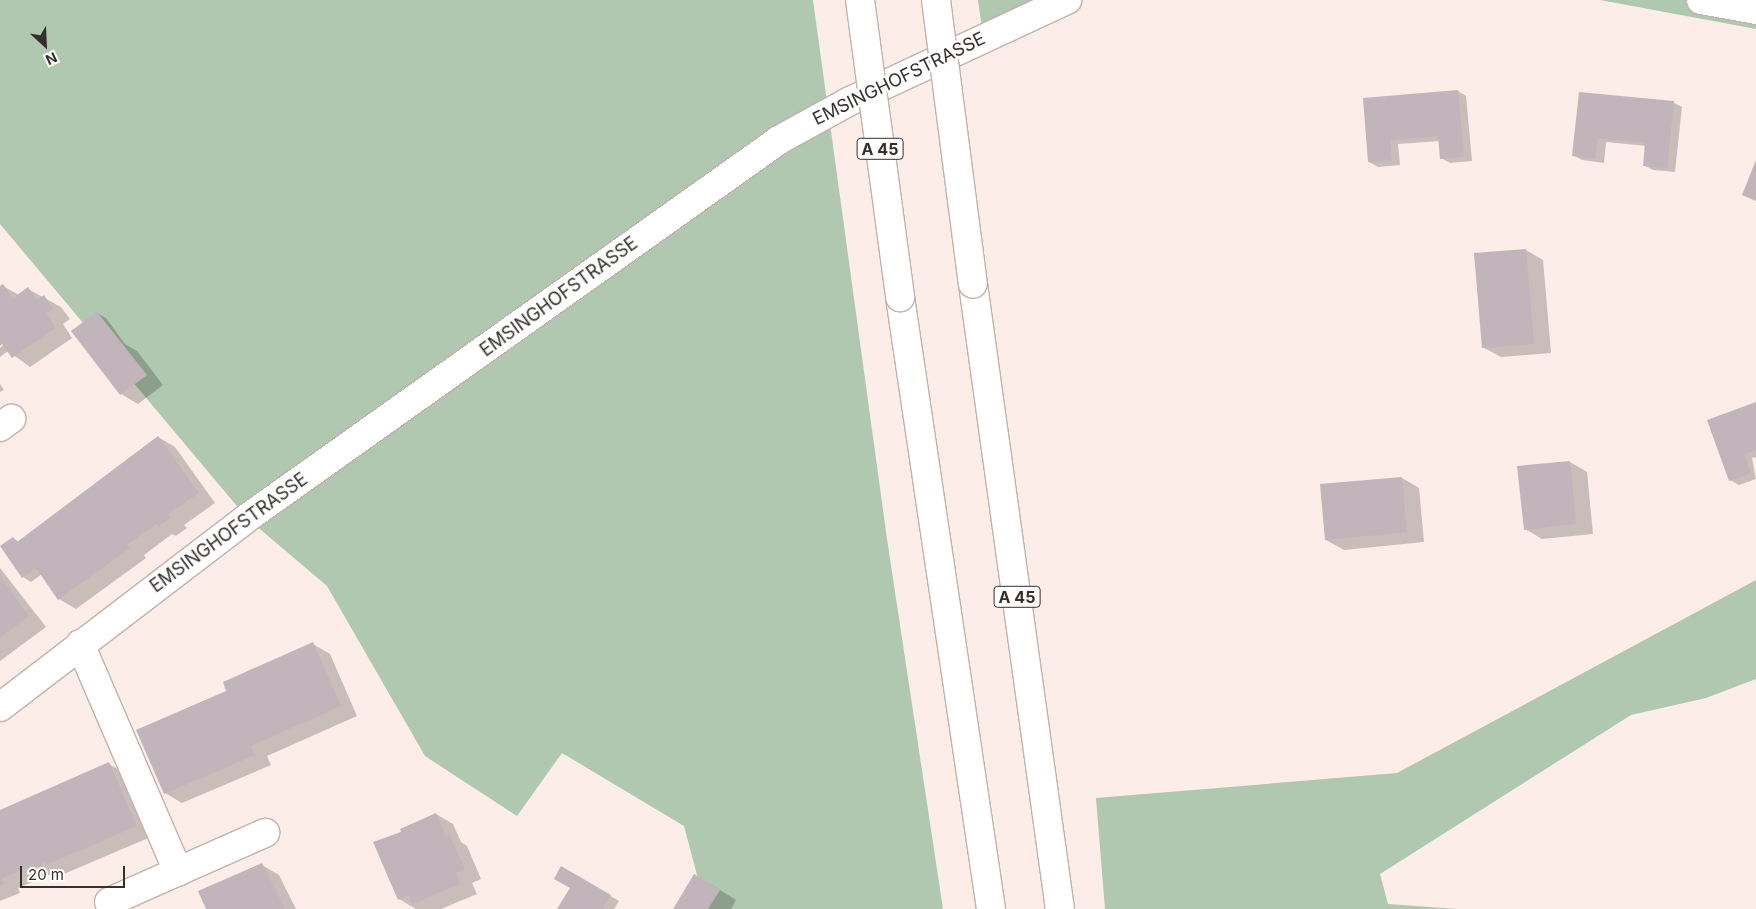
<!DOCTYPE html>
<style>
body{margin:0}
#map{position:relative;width:1756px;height:909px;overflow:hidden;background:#fcede8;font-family:Inter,sans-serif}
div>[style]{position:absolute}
.green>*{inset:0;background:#b0c7b0}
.shadow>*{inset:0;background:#0003}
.building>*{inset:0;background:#c1b4bb}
.roads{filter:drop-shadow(1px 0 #c0b2ad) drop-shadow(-1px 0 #c0b2ad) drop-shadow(0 1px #c0b2ad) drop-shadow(0 -1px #c0b2ad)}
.minor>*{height:28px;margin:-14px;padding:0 14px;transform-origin:14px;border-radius:14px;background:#fff}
.motorway>*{height:28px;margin:-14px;padding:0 14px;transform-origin:14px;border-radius:14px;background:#fff}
.bridges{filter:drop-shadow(1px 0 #c0b2ad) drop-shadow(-1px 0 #c0b2ad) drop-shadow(0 1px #c0b2ad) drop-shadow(0 -1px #c0b2ad)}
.motorway-bridge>*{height:28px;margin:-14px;padding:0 14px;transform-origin:14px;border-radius:14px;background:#fff}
span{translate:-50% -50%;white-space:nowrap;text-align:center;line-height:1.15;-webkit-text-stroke:4.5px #fefefe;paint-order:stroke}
.shield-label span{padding:1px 4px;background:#fefefe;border:1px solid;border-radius:4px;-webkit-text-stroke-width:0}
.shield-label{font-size:16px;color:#352f2d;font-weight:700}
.street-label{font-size:18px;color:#352f2d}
.north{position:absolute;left:20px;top:20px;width:50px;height:50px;-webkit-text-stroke:4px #fefefe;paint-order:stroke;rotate:155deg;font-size:14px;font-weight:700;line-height:20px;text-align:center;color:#352f2d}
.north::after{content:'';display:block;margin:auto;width:18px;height:22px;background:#352f2d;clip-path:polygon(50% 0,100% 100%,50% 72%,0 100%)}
.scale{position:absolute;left:20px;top:866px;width:105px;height:22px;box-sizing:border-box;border:2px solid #352f2d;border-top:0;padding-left:6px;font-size:15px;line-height:18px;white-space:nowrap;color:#352f2d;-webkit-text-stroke:4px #fefefe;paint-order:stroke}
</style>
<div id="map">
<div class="green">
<i style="clip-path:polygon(0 0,813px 0,887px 539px,943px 909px,706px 909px,684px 826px,562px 753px,517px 816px,425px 756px,327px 586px,247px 518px,0 224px)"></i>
<i style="clip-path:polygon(978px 0,1054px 0,984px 42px)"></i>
<i style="clip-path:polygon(1600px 0,1756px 0,1756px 29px)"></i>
<i style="clip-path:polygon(1756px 580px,1756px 679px,1706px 698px,1631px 715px,1380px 874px,1388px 904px,1458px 909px,1105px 909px,1096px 798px,1397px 773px)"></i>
</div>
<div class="shadow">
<i style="clip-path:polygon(1458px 91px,1466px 96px,1472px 161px,1450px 163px,1441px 158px,1440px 141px,1398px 144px,1400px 165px,1378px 167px,1369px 162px,1364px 99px)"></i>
<i style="clip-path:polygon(1580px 93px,1674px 103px,1682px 107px,1675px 172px,1653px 170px,1644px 165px,1646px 146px,1606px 142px,1604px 163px,1582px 160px,1573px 155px)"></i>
<i style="clip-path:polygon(1526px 250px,1543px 260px,1551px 353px,1501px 357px,1484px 348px,1475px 254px)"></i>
<i style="clip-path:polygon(3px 286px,19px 295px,28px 289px,61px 307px,70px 319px,63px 324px,72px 338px,30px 367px,8px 351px,0 357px,0 348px,3px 345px,3px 342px,0 345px,0 288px)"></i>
<i style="clip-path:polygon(97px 313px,106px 318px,125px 344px,137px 351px,163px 385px,138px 404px,121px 394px)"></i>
<i style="clip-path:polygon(0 384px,4px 390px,0 392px)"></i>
<i style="clip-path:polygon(1756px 404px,1756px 457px,1752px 458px,1756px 479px,1739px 485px,1730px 480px)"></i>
<i style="clip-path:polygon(158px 437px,175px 447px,215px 503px,184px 525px,187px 528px,176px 536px,172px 534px,144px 555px,146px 558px,76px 609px,59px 599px,42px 574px,31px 582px,23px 577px,13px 538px,19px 542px)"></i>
<i style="clip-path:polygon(1570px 462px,1587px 472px,1593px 534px,1542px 539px,1525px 529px)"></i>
<i style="clip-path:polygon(1402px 478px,1419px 488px,1424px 542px,1344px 550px,1326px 540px)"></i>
<i style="clip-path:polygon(0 568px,46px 627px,0 661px)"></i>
<i style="clip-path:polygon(313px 644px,330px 654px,357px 716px,267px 756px,271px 765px,182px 803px,165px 793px,228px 692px)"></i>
<i style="clip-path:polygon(109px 764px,126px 774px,153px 836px,64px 874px,60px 872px,57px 877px,51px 874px,18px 888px,20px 893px,0 901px,0 812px)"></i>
<i style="clip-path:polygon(436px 814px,453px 824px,461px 842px,467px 846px,481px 879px,472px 883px,477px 894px,441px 909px,416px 909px,399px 899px,403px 833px)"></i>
<i style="clip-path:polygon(262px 865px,279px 875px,296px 909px,207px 909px)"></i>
<i style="clip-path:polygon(562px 868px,619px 901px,614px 909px,559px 909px,571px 888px)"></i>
<i style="clip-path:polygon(712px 885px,736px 900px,731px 909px,674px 909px)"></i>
</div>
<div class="building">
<i style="clip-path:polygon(1458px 90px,1464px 157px,1440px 159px,1438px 136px,1390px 140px,1392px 161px,1368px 162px,1363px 98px)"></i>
<i style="clip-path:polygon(1579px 92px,1674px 101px,1667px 168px,1643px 166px,1645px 143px,1598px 138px,1595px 159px,1572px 156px)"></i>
<i style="clip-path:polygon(1756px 160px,1756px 201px,1742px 195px)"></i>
<i style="clip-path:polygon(1526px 249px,1534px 344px,1482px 348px,1474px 253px)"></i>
<i style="clip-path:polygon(3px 284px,13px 298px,28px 287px,37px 300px,44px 295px,53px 309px,46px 314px,56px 328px,12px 358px,2px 344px,0 346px,0 286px)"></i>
<i style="clip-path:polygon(97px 312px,147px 375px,120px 395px,71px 331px)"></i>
<i style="clip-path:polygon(1756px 402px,1756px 450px,1744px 454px,1751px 473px,1729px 481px,1707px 420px)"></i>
<i style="clip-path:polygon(158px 436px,199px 493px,168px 514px,171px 518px,158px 527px,156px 524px,127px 545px,130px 548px,58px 600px,36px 568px,22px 578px,0 546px,13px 537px,17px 542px)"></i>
<i style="clip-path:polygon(1570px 461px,1576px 524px,1524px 530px,1517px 466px)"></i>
<i style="clip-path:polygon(1402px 477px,1407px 532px,1325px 540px,1320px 484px)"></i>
<i style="clip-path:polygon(0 576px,29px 616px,0 638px)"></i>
<i style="clip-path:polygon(313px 642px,341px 706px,251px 746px,255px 755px,164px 794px,136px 730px,226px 691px,223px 682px)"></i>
<i style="clip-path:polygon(109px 762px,137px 826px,46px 865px,44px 860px,40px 868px,33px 865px,2px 878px,4px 884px,0 885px,0 810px)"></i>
<i style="clip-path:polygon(436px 813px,446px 837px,450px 835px,465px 870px,456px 873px,460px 884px,412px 904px,408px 895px,398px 900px,373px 842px,401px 832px,400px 829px)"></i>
<i style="clip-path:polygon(262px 863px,285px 909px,206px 909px,198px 891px)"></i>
<i style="clip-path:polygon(561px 866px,611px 895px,603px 909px,557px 909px,570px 888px,554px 879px)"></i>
<i style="clip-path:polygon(694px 874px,720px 890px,708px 909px,673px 909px)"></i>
</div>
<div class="roads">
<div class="minor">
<i style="left:1701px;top:0;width:56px;rotate:10.3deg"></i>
<i style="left:0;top:427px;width:14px;rotate:-36deg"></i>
<i style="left:80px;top:644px;width:248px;rotate:66.7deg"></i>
<i style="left:0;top:707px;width:311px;rotate:-37.4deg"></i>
<i style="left:247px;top:518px;width:653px;rotate:-35.39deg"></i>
<i style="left:779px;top:140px;width:79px;rotate:-28.8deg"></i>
<i style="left:848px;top:102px;width:242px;rotate:-25deg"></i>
<i style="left:109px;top:902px;width:171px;rotate:-23.9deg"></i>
</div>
<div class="motorway">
<i style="left:973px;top:284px;width:631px;rotate:82.08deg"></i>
<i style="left:900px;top:297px;width:619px;rotate:81.54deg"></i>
</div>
</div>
<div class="bridges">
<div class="motorway-bridge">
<i style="left:860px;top:0;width:300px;rotate:82.3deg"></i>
<i style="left:936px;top:0;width:286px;rotate:82.6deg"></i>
</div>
</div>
<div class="shield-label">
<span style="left:880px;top:149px">A 45</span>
<span style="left:1017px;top:597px">A 45</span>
</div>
<div class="street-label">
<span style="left:899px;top:79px;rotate:-26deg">EMSINGHOFSTRASSE</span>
<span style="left:559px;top:297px;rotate:-36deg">EMSINGHOFSTRASSE</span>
<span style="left:229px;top:533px;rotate:-36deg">EMSINGHOFSTRASSE</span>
</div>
<div class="north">N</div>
<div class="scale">20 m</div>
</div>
